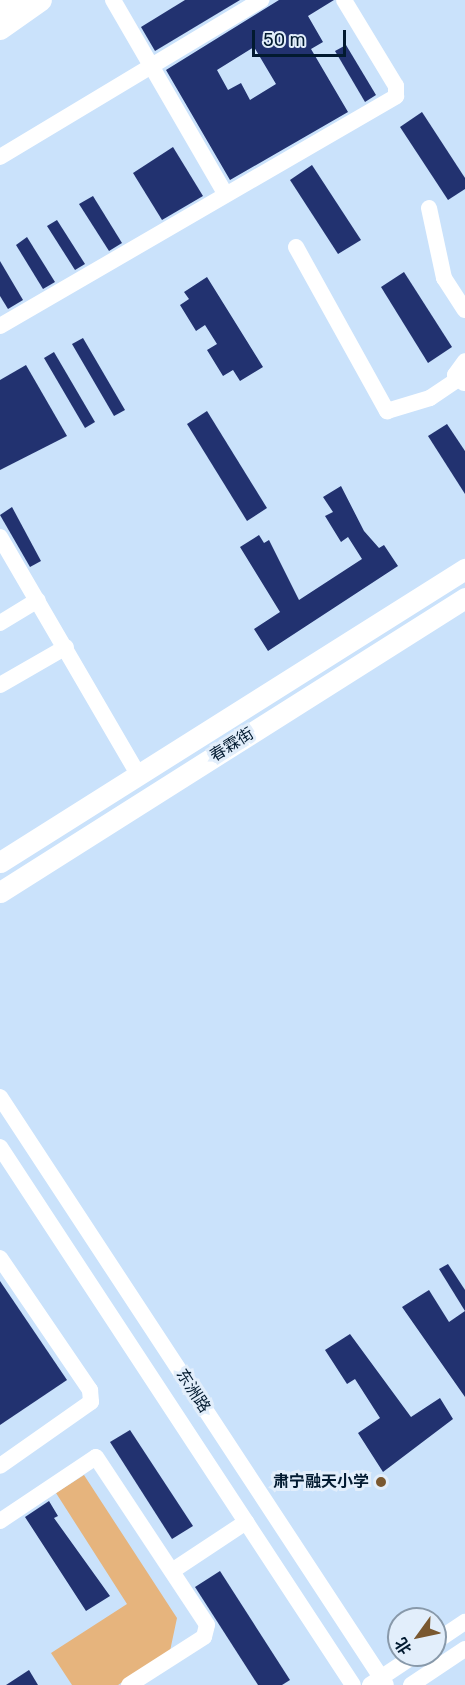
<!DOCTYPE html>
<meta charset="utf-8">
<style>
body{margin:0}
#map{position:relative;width:465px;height:1685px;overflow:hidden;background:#cae2fb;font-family:Rubik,"Noto Sans SC",sans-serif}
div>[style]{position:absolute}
.green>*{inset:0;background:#e6b47d}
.building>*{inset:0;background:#223270}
.minor>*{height:16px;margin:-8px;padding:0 8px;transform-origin:8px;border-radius:8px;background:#fff}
.major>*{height:21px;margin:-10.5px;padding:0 10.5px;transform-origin:10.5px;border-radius:10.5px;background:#fff}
.dots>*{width:16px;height:16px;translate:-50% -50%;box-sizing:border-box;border:3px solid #e2eefb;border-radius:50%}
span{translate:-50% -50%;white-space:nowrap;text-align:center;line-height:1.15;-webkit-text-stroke:6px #e2eefb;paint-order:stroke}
.street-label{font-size:16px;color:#021a30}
.poi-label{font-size:16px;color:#021a30;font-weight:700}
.right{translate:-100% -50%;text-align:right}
.north{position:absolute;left:387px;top:1607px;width:60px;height:60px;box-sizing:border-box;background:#e2eefb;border:2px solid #89a;border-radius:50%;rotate:237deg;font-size:16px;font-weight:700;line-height:24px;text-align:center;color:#021a30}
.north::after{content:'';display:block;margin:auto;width:21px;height:27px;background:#7a5830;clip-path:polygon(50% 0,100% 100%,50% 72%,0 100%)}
.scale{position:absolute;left:252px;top:30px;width:94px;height:27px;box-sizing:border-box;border:3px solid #021a30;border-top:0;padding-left:8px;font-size:18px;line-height:21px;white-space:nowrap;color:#021a30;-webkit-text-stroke:4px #e2eefb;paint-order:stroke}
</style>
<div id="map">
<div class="green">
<i style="clip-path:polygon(84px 1475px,177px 1618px,170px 1651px,118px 1685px,72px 1685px,51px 1653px,127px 1604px,56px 1493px)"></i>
</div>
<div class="building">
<i style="clip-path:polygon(185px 0,240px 0,155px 51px,141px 27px)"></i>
<i style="clip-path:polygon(evenodd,279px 0,334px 0,308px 16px,323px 42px,311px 49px,348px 112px,230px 180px,166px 70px,279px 0,254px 47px,276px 84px,250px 100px,241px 83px,228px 90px,217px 70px,254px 47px)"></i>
<i style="clip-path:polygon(346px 45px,376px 95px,365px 102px,335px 51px)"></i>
<i style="clip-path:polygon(422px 112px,465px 178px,465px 189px,448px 200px,400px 127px)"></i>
<i style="clip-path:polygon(173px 147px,203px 196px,162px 220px,133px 173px)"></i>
<i style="clip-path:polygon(312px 165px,361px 240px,338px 254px,290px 180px)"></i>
<i style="clip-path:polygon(93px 196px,122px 243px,109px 251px,79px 204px)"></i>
<i style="clip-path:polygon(57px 220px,85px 264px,75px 270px,47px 226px)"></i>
<i style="clip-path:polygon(27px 237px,55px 282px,43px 289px,16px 245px)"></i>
<i style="clip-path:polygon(0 261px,23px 300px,8px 309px,0 296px)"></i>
<i style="clip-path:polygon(404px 272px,452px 347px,428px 363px,381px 287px)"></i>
<i style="clip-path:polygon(207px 277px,263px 367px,240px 381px,233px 370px,223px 376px,207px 350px,217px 344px,205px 325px,196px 331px,180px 305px,189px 299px,184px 292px)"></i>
<i style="clip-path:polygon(83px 338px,125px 410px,114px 416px,72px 344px)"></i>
<i style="clip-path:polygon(54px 352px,95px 422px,85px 428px,44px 358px)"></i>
<i style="clip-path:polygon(26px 365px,67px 436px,0 470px,0 380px)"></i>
<i style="clip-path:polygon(207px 411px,267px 508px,247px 521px,187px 424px)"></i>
<i style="clip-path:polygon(447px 424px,465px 451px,465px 494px,428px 436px)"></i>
<i style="clip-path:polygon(341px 486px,364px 531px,379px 548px,384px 545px,398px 566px,268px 651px,254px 629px,280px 612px,240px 547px,259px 535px,264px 543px,269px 540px,299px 600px,362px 559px,348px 537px,341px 542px,325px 516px,333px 512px,323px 497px)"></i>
<i style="clip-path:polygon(12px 507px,41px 561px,30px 567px,0 515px)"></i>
<i style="clip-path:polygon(448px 1264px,465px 1290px,465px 1311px,439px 1269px)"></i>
<i style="clip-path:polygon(0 1281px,67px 1380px,0 1425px)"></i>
<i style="clip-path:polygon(429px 1290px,449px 1322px,465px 1311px,465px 1397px,402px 1307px)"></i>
<i style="clip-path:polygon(350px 1334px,411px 1417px,440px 1398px,453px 1419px,383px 1472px,358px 1433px,380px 1418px,355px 1379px,347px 1384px,325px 1350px)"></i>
<i style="clip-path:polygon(130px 1430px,193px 1526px,172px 1539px,110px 1442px)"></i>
<i style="clip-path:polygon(49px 1501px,58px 1516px,54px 1518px,110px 1596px,86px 1611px,25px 1517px)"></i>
<i style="clip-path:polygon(220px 1571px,290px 1680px,282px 1685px,258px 1685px,195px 1587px)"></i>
<i style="clip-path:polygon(29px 1670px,38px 1685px,6px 1685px)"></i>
</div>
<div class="minor">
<i style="left:113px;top:0;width:223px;rotate:59.9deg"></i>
<i style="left:0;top:157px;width:305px;rotate:-31deg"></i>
<i style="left:429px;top:208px;width:72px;rotate:77.9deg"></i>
<i style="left:444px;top:278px;width:38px;rotate:57deg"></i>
<i style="left:296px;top:247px;width:188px;rotate:61deg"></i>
<i style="left:387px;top:411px;width:45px;rotate:-16.8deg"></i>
<i style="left:430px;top:398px;width:32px;rotate:-34deg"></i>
<i style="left:0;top:326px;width:458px;rotate:-30.1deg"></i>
<i style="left:396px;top:96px;width:10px;rotate:-90deg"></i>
<i style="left:396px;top:86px;width:100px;rotate:-121.2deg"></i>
<i style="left:464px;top:383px;width:12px;rotate:-138deg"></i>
<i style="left:455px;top:375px;width:17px;rotate:-54deg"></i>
<i style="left:0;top:537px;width:274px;rotate:59.8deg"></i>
<i style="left:0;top:623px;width:44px;rotate:-31.2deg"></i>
<i style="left:0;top:685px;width:76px;rotate:-29.9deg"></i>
<i style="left:0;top:1097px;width:703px;rotate:56.72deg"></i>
<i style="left:0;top:1147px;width:643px;rotate:56.73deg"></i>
<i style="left:0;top:1258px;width:160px;rotate:55.7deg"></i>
<i style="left:90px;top:1390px;width:12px;rotate:85deg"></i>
<i style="left:91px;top:1402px;width:111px;rotate:144.9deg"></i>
<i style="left:0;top:1521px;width:115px;rotate:-33.7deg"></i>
<i style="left:96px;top:1457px;width:201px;rotate:56.5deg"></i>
<i style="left:207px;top:1625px;width:12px;rotate:104deg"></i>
<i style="left:204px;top:1637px;width:89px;rotate:147.4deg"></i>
<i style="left:172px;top:1571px;width:89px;rotate:-33.5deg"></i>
<i style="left:435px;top:1642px;width:36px;rotate:-34deg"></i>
<i style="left:370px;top:1685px;width:54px;rotate:-33.7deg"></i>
<i style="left:411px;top:1685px;width:65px;rotate:-33.7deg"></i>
</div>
<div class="major">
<i style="left:0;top:9px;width:16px;rotate:-35deg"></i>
<i style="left:0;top:29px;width:50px;rotate:-35.3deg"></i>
<i style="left:0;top:862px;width:550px;rotate:-32.22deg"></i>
<i style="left:0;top:892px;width:550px;rotate:-32.3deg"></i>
</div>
<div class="dots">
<i style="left:381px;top:1482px;background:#7a5830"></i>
</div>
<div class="street-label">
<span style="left:232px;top:745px;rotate:-32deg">春霖街</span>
<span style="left:193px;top:1391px;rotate:57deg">东洲路</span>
</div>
<div class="poi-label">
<span class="right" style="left:369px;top:1482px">肃宁融天小学</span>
</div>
<div class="north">北</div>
<div class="scale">50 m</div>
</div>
